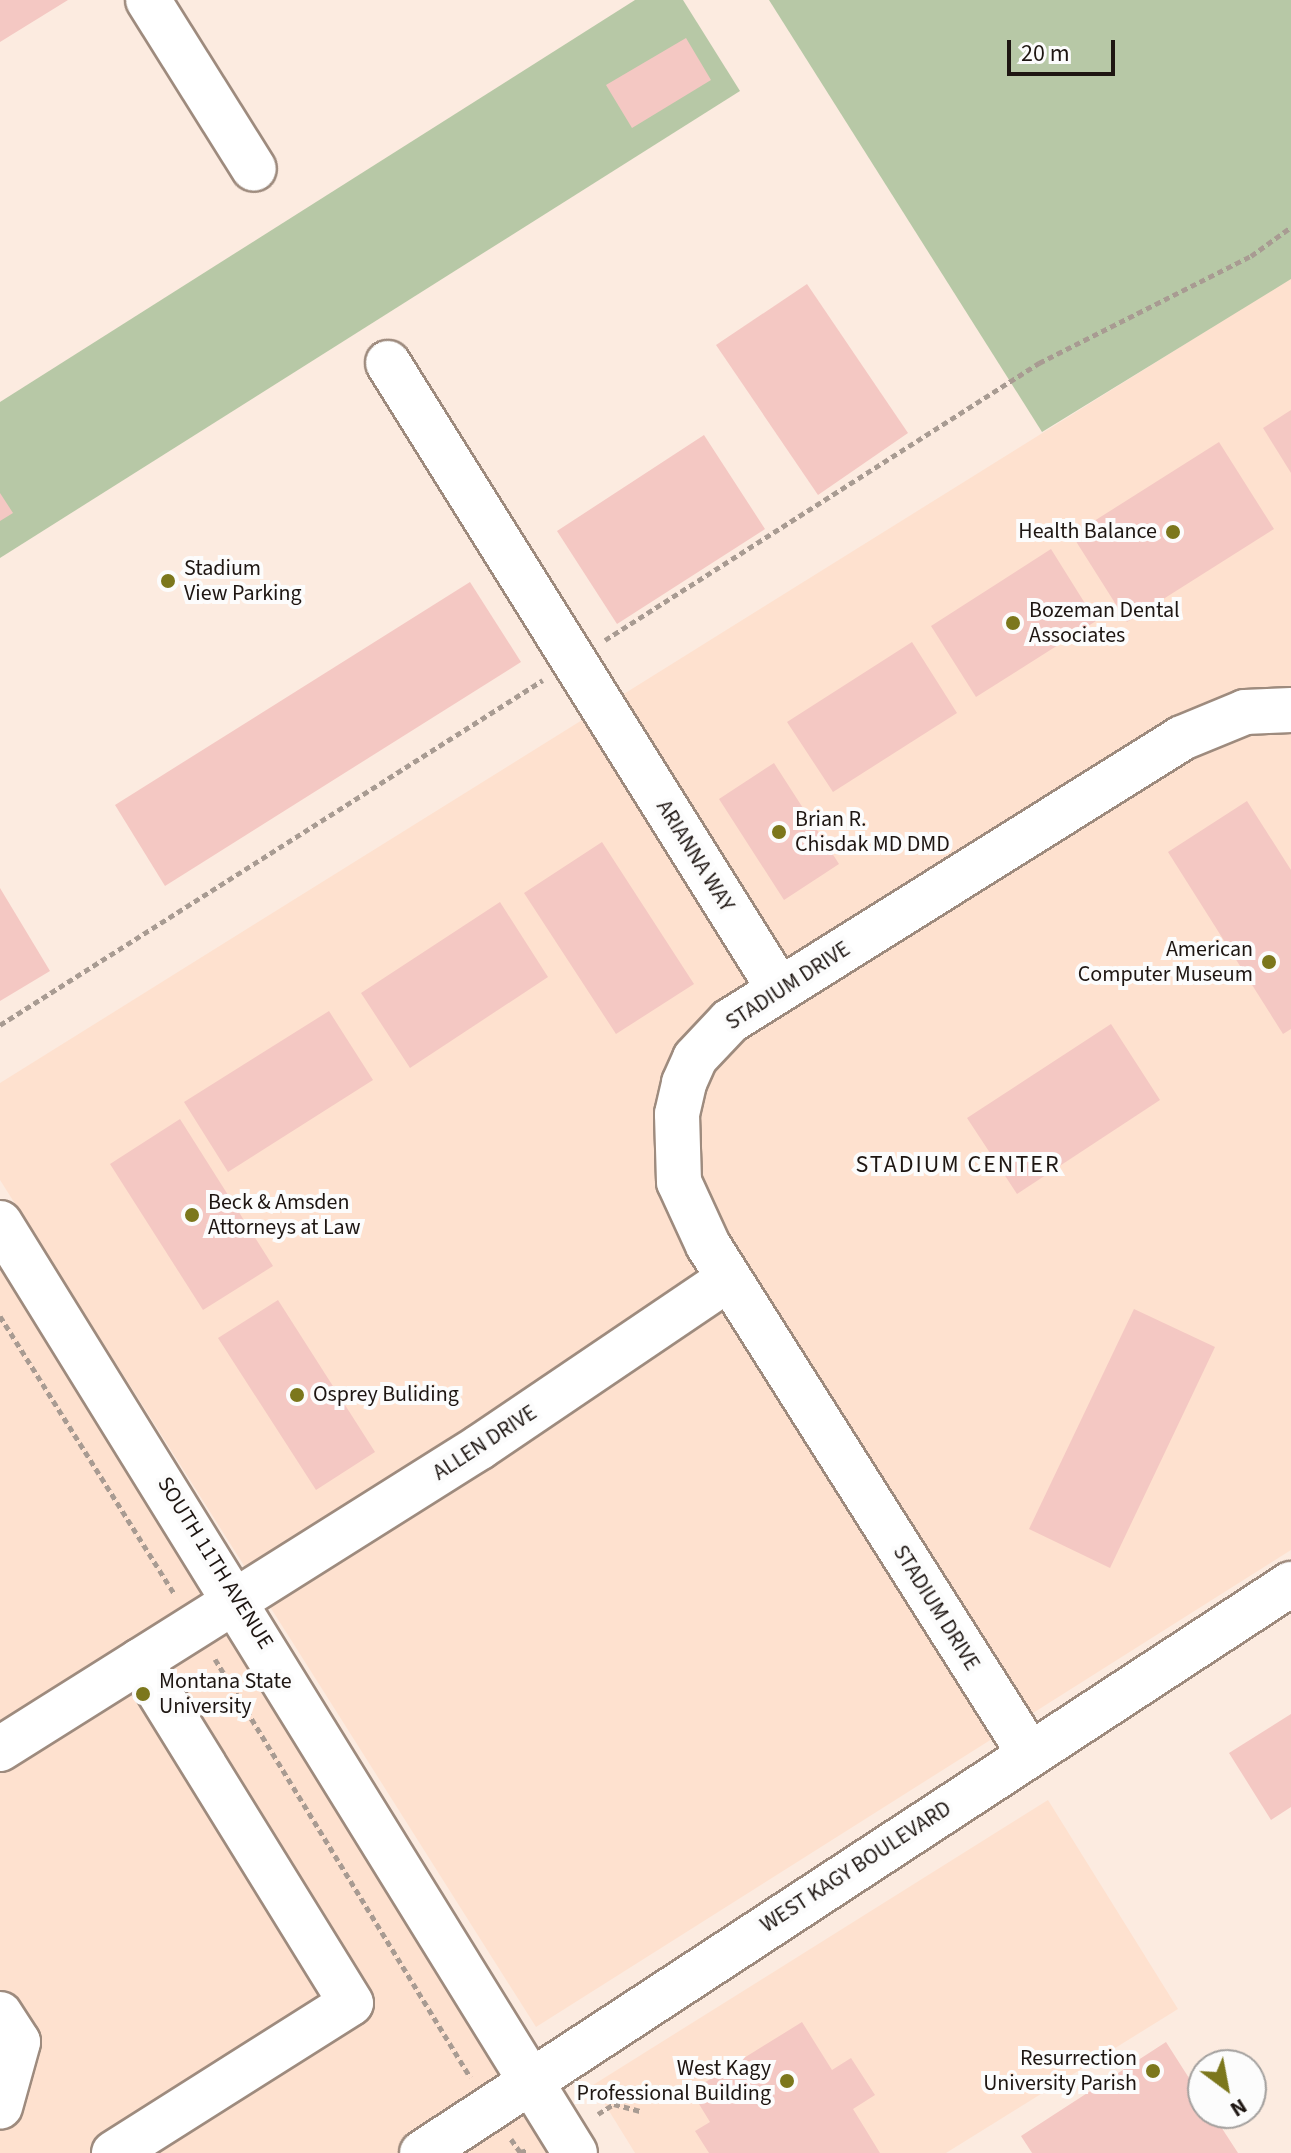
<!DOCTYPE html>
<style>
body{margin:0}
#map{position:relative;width:1291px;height:2153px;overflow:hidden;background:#fcebe0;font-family:"Source Sans 3",sans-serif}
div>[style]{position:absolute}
.built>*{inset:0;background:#fee1cf}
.green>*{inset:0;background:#b7c8a6}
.building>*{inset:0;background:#f4c8c3}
.path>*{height:5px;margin-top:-2.5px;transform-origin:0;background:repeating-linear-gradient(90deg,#a89b92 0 6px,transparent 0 10px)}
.roads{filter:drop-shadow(2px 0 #9e8b7e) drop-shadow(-2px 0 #9e8b7e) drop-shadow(0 2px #9e8b7e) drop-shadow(0 -2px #9e8b7e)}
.minor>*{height:44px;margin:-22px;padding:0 22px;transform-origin:22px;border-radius:22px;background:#fff}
.major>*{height:44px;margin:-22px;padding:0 22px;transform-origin:22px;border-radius:22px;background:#fff}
.dots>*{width:22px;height:22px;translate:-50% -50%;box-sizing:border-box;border:4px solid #fcfcfc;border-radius:50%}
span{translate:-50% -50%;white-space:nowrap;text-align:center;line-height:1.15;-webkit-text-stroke:8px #fcfcfc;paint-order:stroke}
.poi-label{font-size:22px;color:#1e1612}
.right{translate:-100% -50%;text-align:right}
.left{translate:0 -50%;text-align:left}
.street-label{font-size:22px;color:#1e1612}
.neighbourhood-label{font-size:24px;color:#1e1612;letter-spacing:2px}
.north{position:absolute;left:1187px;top:2049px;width:80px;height:80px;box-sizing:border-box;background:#fcfcfc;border:2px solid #a3a09e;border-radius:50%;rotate:148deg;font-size:22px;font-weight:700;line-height:32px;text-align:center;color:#1e1612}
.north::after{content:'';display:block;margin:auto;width:28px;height:36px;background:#7c771c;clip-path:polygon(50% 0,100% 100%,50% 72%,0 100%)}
.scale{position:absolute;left:1007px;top:40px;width:108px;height:36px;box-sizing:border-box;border:4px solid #1e1612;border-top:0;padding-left:10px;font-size:24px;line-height:28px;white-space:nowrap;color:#1e1612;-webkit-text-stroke:6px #fcfcfc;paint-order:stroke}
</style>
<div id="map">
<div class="built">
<i style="clip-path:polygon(1291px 278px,1291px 1550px,536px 2027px,0 1180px,0 1083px)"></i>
<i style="clip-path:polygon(0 1235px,572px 2153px,0 2153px)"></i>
<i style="clip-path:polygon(1048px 1800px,1178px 2009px,946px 2153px,635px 2153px,593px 2085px)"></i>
</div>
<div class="green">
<i style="clip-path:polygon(635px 0,683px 0,740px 91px,0 558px,0 402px)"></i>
<i style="clip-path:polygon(769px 0,1291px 0,1291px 279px,1042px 432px)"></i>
</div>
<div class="building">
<i style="clip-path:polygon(0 0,68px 0,0 42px)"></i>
<i style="clip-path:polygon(686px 38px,711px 80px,632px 128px,606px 85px)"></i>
<i style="clip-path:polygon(807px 284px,908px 433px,818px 495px,716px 345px)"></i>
<i style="clip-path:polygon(1291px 410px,1291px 473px,1263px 428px)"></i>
<i style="clip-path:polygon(704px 435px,765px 529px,617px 624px,557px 531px)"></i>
<i style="clip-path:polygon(1219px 442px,1274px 529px,1127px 622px,1072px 535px)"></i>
<i style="clip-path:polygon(0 493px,13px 513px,0 521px)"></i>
<i style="clip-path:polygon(1051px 549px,1096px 621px,976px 697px,931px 626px)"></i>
<i style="clip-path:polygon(470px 582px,521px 662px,165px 886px,115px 805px)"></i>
<i style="clip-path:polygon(912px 642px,957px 713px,833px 792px,787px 722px)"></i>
<i style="clip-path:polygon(774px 763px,839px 864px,784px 900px,719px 799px)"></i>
<i style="clip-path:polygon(1247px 801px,1291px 870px,1291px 1029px,1283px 1034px,1168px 852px)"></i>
<i style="clip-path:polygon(602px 842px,694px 984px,616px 1034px,524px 893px)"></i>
<i style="clip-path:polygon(0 888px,50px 971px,0 1001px)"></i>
<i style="clip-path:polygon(500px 902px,548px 977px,410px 1068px,361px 993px)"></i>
<i style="clip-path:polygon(329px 1011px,373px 1080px,228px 1172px,184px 1102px)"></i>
<i style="clip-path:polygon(1111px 1024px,1160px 1100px,1017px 1194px,967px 1118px)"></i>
<i style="clip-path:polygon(180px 1119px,273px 1266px,203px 1310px,110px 1164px)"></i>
<i style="clip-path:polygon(278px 1300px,375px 1452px,316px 1490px,218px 1338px)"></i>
<i style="clip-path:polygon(1134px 1309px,1215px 1347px,1110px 1568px,1029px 1529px)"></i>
<i style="clip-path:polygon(1291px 1714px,1291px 1807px,1271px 1820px,1229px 1753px)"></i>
<i style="clip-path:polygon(802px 2022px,832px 2070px,851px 2058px,875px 2095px,853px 2109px,880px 2153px,709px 2153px,695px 2131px,710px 2122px,691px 2091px)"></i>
<i style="clip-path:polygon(1166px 2042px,1203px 2100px,1203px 2113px,1212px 2113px,1238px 2153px,1032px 2153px,1021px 2136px)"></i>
</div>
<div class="path">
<i style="left:605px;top:640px;width:515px;rotate:-32.55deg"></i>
<i style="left:1039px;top:363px;width:237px;rotate:-26.8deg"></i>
<i style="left:1251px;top:256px;width:49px;rotate:-35.9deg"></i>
<i style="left:0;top:1025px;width:643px;rotate:-32.43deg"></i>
<i style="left:0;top:1316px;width:327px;rotate:57.9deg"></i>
<i style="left:215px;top:1659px;width:490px;rotate:58.6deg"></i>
<i style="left:598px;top:2114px;width:19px;rotate:-32deg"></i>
<i style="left:614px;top:2104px;width:28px;rotate:15deg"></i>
<i style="left:511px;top:2139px;width:16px;rotate:55deg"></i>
<i style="left:520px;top:2152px;width:9px;rotate:-13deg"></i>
</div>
<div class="roads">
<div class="minor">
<i style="left:148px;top:0;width:199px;rotate:57.9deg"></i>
<i style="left:388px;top:363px;width:738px;rotate:58.01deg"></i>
<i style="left:0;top:1223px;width:1093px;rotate:58.27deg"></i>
<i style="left:0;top:1749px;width:567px;rotate:-32.18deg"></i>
<i style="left:480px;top:1447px;width:300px;rotate:-34.1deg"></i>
<i style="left:1029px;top:1753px;width:601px;rotate:-122.29deg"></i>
<i style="left:708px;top:1245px;width:69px;rotate:-114.7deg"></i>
<i style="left:679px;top:1182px;width:68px;rotate:-91.7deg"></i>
<i style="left:677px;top:1114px;width:32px;rotate:-77deg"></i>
<i style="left:684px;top:1083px;width:27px;rotate:-66deg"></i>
<i style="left:695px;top:1058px;width:51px;rotate:-46.6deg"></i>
<i style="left:730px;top:1021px;width:533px;rotate:-32.05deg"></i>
<i style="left:1182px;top:738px;width:68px;rotate:-22.4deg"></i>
<i style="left:1245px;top:712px;width:46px;rotate:-2.5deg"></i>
<i style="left:0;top:2014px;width:33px;rotate:57deg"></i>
<i style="left:18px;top:2042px;width:67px;rotate:105.5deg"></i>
<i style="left:114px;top:2153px;width:280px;rotate:-32.3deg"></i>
<i style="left:351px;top:2003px;width:402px;rotate:-121.7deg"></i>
</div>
<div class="major">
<i style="left:422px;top:2153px;width:1039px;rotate:-33.22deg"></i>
</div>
</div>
<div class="dots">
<i style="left:1173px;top:532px;background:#7c771c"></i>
<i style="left:168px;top:581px;background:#7c771c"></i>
<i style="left:1013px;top:623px;background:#7c771c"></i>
<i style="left:779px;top:832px;background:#7c771c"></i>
<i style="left:1269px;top:962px;background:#7c771c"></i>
<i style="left:192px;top:1215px;background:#7c771c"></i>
<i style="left:297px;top:1395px;background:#7c771c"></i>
<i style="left:143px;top:1694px;background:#7c771c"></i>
<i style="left:1153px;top:2071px;background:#7c771c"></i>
<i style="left:787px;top:2081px;background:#7c771c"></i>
</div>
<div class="poi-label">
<span class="right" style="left:1157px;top:532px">Health Balance</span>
<span class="left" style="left:184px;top:581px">Stadium<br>View Parking</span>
<span class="left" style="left:1029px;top:623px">Bozeman Dental<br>Associates</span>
<span class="left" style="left:795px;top:832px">Brian R.<br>Chisdak MD DMD</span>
<span class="right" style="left:1253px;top:962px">American<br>Computer Museum</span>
<span class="left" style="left:208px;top:1215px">Beck &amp; Amsden<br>Attorneys at Law</span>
<span class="left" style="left:313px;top:1395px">Osprey Buliding</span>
<span class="left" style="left:159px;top:1694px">Montana State<br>University</span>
<span class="right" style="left:1137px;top:2071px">Resurrection<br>University Parish</span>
<span class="right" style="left:771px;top:2081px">West Kagy<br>Professional Building</span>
</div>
<div class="street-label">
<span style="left:695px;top:856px;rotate:58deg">ARIANNA WAY</span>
<span style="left:788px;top:986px;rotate:-33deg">STADIUM DRIVE</span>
<span style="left:485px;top:1443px;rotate:-33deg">ALLEN DRIVE</span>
<span style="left:215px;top:1563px;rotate:58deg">SOUTH 11TH AVENUE</span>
<span style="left:936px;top:1608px;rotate:58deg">STADIUM DRIVE</span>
<span style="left:856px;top:1867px;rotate:-33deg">WEST KAGY BOULEVARD</span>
</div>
<div class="neighbourhood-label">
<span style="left:958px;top:1165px">STADIUM CENTER</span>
</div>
<div class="north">N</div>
<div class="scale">20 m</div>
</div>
